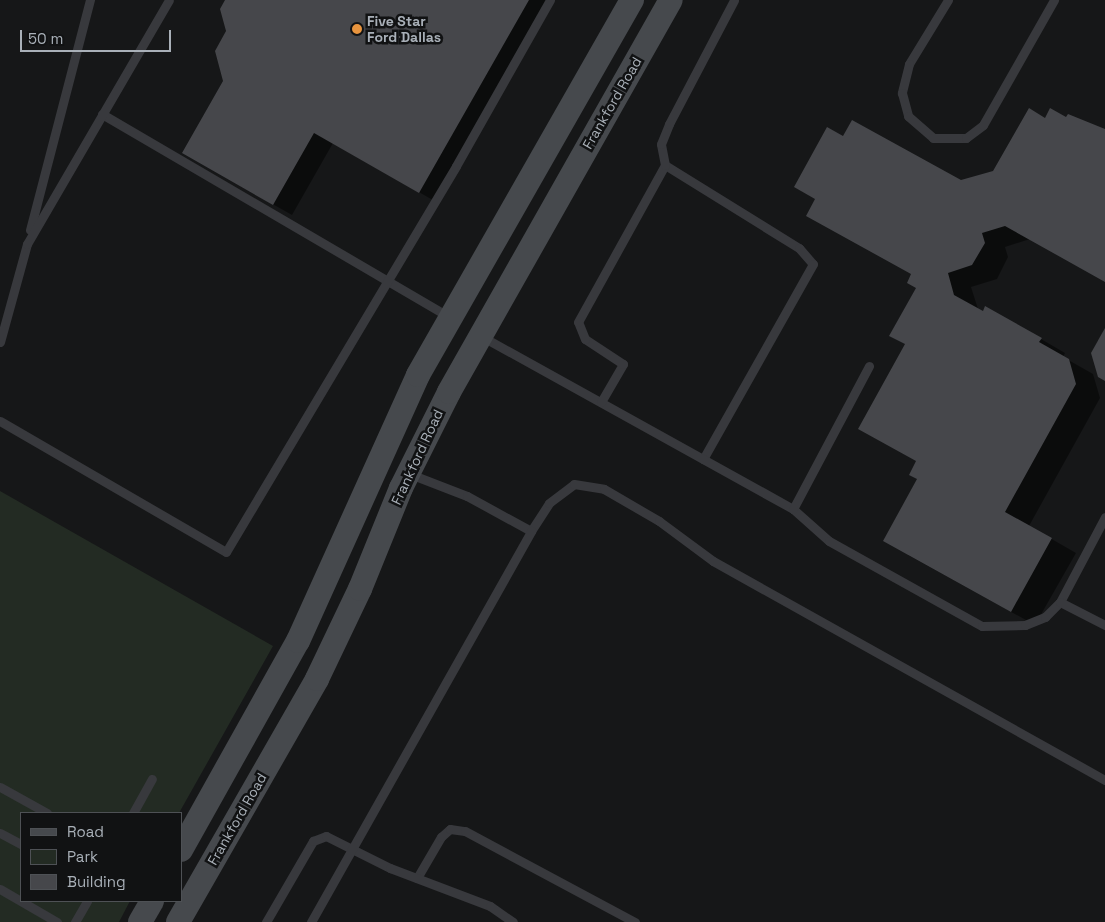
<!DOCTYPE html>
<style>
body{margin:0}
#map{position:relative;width:1105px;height:922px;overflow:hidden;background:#161718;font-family:"Space Grotesk",sans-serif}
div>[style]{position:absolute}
.green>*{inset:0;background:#232b23}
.shadow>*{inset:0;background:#0007}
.building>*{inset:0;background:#46474b}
.lane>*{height:9px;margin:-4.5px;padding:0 4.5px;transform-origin:4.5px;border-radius:4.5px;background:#38393d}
.secondary>*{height:24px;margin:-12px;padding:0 12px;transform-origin:12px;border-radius:12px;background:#46494d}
.dots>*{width:14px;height:14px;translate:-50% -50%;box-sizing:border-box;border:2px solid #111213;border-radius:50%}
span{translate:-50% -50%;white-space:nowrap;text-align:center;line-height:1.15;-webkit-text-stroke:5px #111213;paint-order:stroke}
.poi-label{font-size:14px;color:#a9b0b8;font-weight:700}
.left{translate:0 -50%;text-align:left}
.street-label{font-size:14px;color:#a9b0b8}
.legend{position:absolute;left:20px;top:812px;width:162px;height:90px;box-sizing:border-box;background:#111213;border:1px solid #4e5155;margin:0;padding:6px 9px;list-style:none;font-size:15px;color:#a9b0b8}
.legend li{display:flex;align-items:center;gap:10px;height:25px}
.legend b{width:25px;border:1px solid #4e5155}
.scale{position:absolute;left:20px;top:30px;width:151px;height:22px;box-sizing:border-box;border:2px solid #a9b0b8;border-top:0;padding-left:6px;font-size:15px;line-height:18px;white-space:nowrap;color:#a9b0b8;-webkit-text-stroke:4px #111213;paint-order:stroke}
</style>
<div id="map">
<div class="green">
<i style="clip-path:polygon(0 491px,273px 646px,179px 813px,21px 813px,21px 901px,130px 901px,119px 922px,0 922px)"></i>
</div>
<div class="shadow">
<i style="clip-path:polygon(227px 0,553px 0,438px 203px,333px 143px,292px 215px,183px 153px,224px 81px)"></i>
<i style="clip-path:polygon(1046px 119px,1067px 119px,1105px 131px,1105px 281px,1030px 239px,1005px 247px,1008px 257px,997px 279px,971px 287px,978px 309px,1041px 339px,1065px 353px,1063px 357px,1093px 374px,1100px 398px,1029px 526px,1076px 553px,1035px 625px,908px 555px,919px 479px,906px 344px,917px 287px,913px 274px,816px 199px,844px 138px,961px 182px,994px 172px)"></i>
</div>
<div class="building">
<i style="clip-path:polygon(225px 0,529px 0,419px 193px,314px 133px,273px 205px,182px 153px,223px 81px,215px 51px,226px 31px,220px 9px)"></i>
<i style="clip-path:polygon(1029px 108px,1045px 118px,1050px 108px,1066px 117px,1068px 114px,1105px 129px,1105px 282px,1005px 226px,982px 233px,985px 243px,972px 265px,948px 273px,954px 295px,983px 311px,985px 306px,1042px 338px,1039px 342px,1069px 359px,1076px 384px,1005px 512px,1052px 538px,1011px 612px,883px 541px,917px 479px,909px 475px,916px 461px,858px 429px,905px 344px,889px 336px,916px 288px,907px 283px,911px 274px,806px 216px,815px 199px,794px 187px,827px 127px,843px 136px,852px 120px,961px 180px,993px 171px)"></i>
<i style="clip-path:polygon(1105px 328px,1105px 381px,1098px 377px,1091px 353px)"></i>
</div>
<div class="lane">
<i style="left:948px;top:0;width:75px;rotate:121.4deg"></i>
<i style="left:909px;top:64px;width:30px;rotate:104deg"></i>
<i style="left:902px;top:93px;width:24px;rotate:75deg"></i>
<i style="left:908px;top:116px;width:33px;rotate:41deg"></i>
<i style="left:933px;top:138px;width:33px"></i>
<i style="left:966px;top:138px;width:21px;rotate:-37deg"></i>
<i style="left:983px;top:125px;width:144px;rotate:-60.4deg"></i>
<i style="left:102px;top:114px;width:402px;rotate:30.3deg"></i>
<i style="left:665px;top:165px;width:158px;rotate:31.8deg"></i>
<i style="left:799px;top:248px;width:21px;rotate:49deg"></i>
<i style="left:813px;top:264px;width:224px;rotate:119.4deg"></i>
<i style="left:30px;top:230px;width:238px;rotate:-75.4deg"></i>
<i style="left:481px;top:336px;width:357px;rotate:29deg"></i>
<i style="left:793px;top:509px;width:48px;rotate:41.6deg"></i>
<i style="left:829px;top:541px;width:175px;rotate:29.1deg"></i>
<i style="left:982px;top:626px;width:43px;rotate:-1.3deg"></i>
<i style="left:1025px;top:625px;width:22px;rotate:-22deg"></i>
<i style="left:1045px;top:617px;width:21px;rotate:-45deg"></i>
<i style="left:1060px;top:602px;width:96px;rotate:-62.1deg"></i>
<i style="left:0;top:342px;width:102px;rotate:-74.6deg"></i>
<i style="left:27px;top:244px;width:282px;rotate:-59.8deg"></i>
<i style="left:601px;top:402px;width:44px;rotate:-59.9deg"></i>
<i style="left:623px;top:364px;width:45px;rotate:-146.7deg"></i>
<i style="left:585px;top:339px;width:18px;rotate:-112deg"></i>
<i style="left:578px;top:322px;width:179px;rotate:-61deg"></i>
<i style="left:665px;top:165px;width:21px;rotate:-101deg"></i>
<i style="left:661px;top:144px;width:22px;rotate:-68deg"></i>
<i style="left:669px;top:124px;width:140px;rotate:-62.3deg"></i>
<i style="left:0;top:421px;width:261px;rotate:30.1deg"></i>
<i style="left:226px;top:552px;width:449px;rotate:-59.2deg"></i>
<i style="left:456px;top:166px;width:191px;rotate:-60.5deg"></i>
<i style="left:410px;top:474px;width:61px;rotate:21.1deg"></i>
<i style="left:467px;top:496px;width:73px;rotate:28.7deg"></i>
<i style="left:531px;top:531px;width:33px;rotate:-57deg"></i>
<i style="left:549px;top:503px;width:31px;rotate:-37deg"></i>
<i style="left:574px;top:484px;width:30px;rotate:9deg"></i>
<i style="left:604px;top:489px;width:64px;rotate:30.2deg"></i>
<i style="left:659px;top:521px;width:67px;rotate:36.5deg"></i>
<i style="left:713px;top:561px;width:449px;rotate:29.2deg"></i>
<i style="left:793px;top:509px;width:162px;rotate:-62deg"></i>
<i style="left:1060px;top:602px;width:51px;rotate:27.1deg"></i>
<i style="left:0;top:787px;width:54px;rotate:29deg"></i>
<i style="left:133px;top:813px;width:39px;rotate:-61deg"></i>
<i style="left:0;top:833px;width:24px;rotate:28deg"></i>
<i style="left:417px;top:878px;width:48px;rotate:-59.7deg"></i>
<i style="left:441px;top:837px;width:12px;rotate:-42deg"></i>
<i style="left:450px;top:829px;width:15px;rotate:8deg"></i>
<i style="left:465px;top:831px;width:193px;rotate:28.2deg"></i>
<i style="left:0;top:889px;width:66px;rotate:30.1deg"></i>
<i style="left:75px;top:922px;width:24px;rotate:-60deg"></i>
<i style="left:266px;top:922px;width:94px;rotate:-59.9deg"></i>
<i style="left:313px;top:841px;width:14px;rotate:-21deg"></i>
<i style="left:326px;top:836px;width:72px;rotate:26.6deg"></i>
<i style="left:390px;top:868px;width:107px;rotate:20.8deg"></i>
<i style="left:490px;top:906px;width:28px;rotate:35deg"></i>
<i style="left:311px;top:922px;width:449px;rotate:-60.6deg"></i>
</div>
<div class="secondary">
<i style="left:181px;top:850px;width:240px;rotate:-60.8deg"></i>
<i style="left:298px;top:641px;width:292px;rotate:-65.7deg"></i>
<i style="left:418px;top:375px;width:432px;rotate:-60.3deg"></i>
<i style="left:140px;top:922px;width:24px;rotate:-60deg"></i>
<i style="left:178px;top:922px;width:280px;rotate:-60.2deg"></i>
<i style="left:317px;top:679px;width:100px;rotate:-64.5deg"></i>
<i style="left:360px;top:589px;width:109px;rotate:-67.9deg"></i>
<i style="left:401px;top:488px;width:107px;rotate:-63.4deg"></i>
<i style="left:449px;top:392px;width:450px;rotate:-60.5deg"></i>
</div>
<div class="dots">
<i style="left:357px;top:29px;background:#e8943e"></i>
</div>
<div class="poi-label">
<span class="left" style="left:367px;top:29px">Five Star<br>Ford Dallas</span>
</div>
<div class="street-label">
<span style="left:612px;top:103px;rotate:-60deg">Frankford Road</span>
<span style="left:417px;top:457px;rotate:-65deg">Frankford Road</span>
<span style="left:237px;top:819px;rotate:-60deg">Frankford Road</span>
</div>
<ul class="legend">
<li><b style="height:6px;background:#46494d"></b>Road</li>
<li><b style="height:14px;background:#232b23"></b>Park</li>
<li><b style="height:14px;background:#46474b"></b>Building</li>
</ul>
<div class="scale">50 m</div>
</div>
